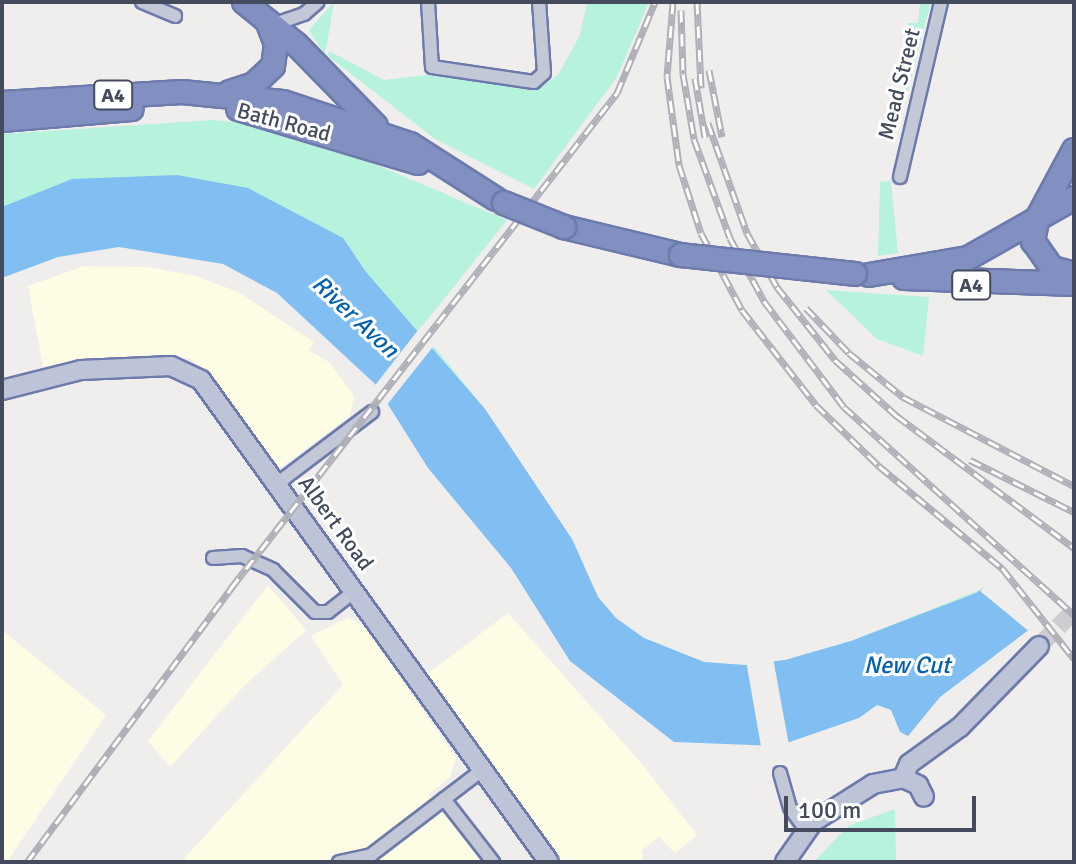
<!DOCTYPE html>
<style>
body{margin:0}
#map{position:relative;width:1076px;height:864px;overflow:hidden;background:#f0eeed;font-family:Signika,sans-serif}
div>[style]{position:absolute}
.commercial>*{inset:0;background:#fdfce4}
.green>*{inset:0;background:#b7f2dd}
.water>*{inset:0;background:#81bef2}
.pier>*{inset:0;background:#f0eeed}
.secondary-tunnel>*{height:18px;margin-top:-9px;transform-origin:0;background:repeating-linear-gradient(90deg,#cecdd0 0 18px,transparent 0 27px)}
.roads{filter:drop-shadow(2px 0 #6c7aac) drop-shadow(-2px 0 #6c7aac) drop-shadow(0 2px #6c7aac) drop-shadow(0 -2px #6c7aac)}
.street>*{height:12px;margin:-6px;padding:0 6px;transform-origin:6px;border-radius:6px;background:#c2c8d6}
.secondary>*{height:18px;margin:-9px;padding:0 9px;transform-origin:9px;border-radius:9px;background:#bec4d8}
.highway>*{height:22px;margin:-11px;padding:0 11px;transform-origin:11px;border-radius:11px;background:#8190c0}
.rail>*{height:7px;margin-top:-3.5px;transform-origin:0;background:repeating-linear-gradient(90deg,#fff 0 12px,#afb0b8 0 24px);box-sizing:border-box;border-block:2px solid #afb0b8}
.bridges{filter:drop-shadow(2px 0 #6c7aac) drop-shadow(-2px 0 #6c7aac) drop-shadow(0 2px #6c7aac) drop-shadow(0 -2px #6c7aac)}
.highway-bridge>*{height:22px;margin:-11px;padding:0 11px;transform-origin:11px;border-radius:11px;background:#8190c0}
span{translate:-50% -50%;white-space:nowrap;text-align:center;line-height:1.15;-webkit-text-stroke:6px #fff;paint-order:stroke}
.shield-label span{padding:2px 6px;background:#fff;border:2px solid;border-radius:6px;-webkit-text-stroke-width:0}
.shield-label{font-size:20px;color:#444b5c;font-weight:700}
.street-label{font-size:22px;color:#444b5c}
.water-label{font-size:24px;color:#0260b1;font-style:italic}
.frame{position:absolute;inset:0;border:4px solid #444b5c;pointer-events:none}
.scale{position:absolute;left:784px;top:796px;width:192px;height:36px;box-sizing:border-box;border:4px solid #444b5c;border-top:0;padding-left:10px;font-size:24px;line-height:28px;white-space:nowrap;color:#444b5c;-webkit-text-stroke:6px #fff;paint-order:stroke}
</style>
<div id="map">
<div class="commercial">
<i style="clip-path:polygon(84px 266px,148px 267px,196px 276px,238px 292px,314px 342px,309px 350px,330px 363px,354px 396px,350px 416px,279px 469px,221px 388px,190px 358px,76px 361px,43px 367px,28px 286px)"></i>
<i style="clip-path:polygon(268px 585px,306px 630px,245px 685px,170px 767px,148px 741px)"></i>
<i style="clip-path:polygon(508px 613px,642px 764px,697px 835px,675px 853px,659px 837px,641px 851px,644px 862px,562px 862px,426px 675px)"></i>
<i style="clip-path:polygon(349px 617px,365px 627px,456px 758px,450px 777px,429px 794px,486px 862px,181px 862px,343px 685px,311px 636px)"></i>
<i style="clip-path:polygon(2px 630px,106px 715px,7px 862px,2px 862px)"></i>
</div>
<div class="green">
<i style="clip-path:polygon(334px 2px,327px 44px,324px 54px,309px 30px)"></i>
<i style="clip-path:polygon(587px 2px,649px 2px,617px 77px,534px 189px,435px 139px,328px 56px,329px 51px,384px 80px,426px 75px,540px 88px,558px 75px,580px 35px)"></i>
<i style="clip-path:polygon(920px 2px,931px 2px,899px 124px,907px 27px,908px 23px,918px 23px)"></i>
<i style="clip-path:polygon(212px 120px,256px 124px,320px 141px,507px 220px,420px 329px,485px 409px,545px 506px,563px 526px,598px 597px,616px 619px,644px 638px,704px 662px,744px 665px,785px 660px,851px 641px,1017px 575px,790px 683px,629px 651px,279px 235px,2px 225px,2px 134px)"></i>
<i style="clip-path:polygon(891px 181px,898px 253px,878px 256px,880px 182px)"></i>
<i style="clip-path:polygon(826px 290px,929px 297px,923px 356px,877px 339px)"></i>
<i style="clip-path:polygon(895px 809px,896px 862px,814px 862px,848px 826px)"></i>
</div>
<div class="water">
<i style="clip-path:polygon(177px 175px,248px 188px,343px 238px,366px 272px,485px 409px,572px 539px,598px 597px,616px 618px,644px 638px,704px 662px,744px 665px,785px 660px,851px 641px,976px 593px,991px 582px,1047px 616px,940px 697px,908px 736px,900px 732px,891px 710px,877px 705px,859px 718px,778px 746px,674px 742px,570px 661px,511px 568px,428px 468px,375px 384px,277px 293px,223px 264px,119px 247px,58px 257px,2px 278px,2px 207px,72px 179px)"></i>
</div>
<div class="pier">
<i style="clip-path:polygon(422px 325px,436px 343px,386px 406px,373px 388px)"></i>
<i style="clip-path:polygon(1074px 480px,1074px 596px,1031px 633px,980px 591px,1030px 542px)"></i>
<i style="clip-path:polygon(773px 658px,789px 745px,762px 752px,746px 661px)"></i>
</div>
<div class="secondary-tunnel">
<i style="left:1039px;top:646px;width:49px;rotate:-45deg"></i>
</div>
<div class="roads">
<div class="street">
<i style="left:142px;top:2px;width:36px;rotate:23deg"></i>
<i style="left:428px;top:2px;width:65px;rotate:86.5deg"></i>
<i style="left:432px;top:67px;width:103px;rotate:8.4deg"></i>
<i style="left:534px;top:82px;width:13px;rotate:-42deg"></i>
<i style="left:544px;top:73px;width:71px;rotate:-94deg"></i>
<i style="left:275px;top:24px;width:31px;rotate:-19deg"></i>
<i style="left:304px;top:14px;width:18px;rotate:-41deg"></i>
<i style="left:900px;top:177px;width:180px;rotate:-76.8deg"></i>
<i style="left:278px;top:483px;width:118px;rotate:-37.1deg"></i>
<i style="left:213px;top:558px;width:29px;rotate:-4deg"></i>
<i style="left:242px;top:556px;width:34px;rotate:24deg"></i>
<i style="left:273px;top:570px;width:59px;rotate:45deg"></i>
<i style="left:315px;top:612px;width:13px"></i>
<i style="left:328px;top:612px;width:34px;rotate:-38deg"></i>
<i style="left:780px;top:773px;width:36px;rotate:74deg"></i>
<i style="left:790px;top:808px;width:27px;rotate:54deg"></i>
<i style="left:444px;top:799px;width:80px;rotate:52.1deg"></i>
<i style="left:339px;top:862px;width:33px;rotate:-12deg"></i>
<i style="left:371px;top:855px;width:140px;rotate:-37.4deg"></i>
</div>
<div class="secondary">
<i style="left:2px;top:390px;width:81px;rotate:-14.2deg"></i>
<i style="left:81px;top:370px;width:90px;rotate:-2.5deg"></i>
<i style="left:171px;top:366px;width:33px;rotate:25deg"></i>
<i style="left:201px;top:380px;width:594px;rotate:54.17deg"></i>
<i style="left:903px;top:778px;width:15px;rotate:-67deg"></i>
<i style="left:909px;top:764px;width:63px;rotate:-36deg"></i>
<i style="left:960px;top:727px;width:113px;rotate:-45.7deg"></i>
<i style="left:785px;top:862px;width:49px;rotate:-55deg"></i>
<i style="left:813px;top:822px;width:71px;rotate:-32.3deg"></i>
<i style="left:873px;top:784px;width:31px;rotate:-11deg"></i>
<i style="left:903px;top:778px;width:17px;rotate:25deg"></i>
<i style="left:918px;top:785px;width:13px;rotate:63deg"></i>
</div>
<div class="highway">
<i style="left:244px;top:2px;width:68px;rotate:39.1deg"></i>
<i style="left:297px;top:45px;width:113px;rotate:45.7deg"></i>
<i style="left:230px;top:92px;width:25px;rotate:-18deg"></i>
<i style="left:254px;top:84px;width:26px;rotate:-43deg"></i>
<i style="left:273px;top:66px;width:22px;rotate:-82deg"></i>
<i style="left:276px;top:44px;width:25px;rotate:-111deg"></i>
<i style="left:2px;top:103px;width:180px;rotate:-3.5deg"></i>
<i style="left:182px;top:92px;width:101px;rotate:5.7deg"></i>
<i style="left:283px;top:102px;width:134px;rotate:18.3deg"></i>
<i style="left:410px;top:144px;width:102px;rotate:32.6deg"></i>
<i style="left:238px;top:109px;width:188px;rotate:16.7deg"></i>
<i style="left:2px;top:120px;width:130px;rotate:-4.8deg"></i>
<i style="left:1074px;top:150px;width:76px;rotate:118.2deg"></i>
<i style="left:1038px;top:217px;width:25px;rotate:102deg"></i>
<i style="left:1033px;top:241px;width:33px;rotate:55deg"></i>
<i style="left:1052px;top:268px;width:23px;rotate:15deg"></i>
<i style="left:564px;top:227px;width:120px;rotate:13.5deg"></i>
<i style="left:869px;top:275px;width:100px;rotate:-9.7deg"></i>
<i style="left:968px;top:258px;width:122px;rotate:-29.5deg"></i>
<i style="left:904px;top:278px;width:170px;rotate:2deg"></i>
</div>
</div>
<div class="rail">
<i style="left:673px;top:2px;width:75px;rotate:94.6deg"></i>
<i style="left:667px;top:77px;width:89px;rotate:82.2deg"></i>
<i style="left:679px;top:165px;width:71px;rotate:72.1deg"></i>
<i style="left:701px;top:233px;width:87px;rotate:62deg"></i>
<i style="left:742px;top:310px;width:120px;rotate:52.1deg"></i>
<i style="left:816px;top:405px;width:88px;rotate:44.1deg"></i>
<i style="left:879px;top:466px;width:160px;rotate:39.7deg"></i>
<i style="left:1002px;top:568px;width:116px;rotate:51.6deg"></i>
<i style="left:697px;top:2px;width:86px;rotate:87.3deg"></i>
<i style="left:681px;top:10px;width:64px;rotate:88.2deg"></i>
<i style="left:683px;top:74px;width:66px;rotate:80.4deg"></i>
<i style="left:694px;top:139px;width:105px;rotate:70deg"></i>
<i style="left:730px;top:238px;width:72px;rotate:61.6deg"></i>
<i style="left:764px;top:301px;width:133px;rotate:53deg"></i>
<i style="left:844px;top:407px;width:310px;rotate:42.1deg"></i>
<i style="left:709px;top:70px;width:68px;rotate:79deg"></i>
<i style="left:695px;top:78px;width:60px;rotate:80.4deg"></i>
<i style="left:708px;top:123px;width:117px;rotate:70.5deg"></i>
<i style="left:747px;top:233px;width:62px;rotate:60.9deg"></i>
<i style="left:777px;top:287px;width:93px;rotate:51.5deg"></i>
<i style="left:835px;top:360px;width:84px;rotate:42.1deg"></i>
<i style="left:897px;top:416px;width:221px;rotate:36.7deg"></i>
<i style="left:806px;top:308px;width:62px;rotate:46.3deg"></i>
<i style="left:849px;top:353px;width:70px;rotate:39.2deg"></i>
<i style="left:903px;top:397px;width:193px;rotate:27.5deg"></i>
<i style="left:970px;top:460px;width:116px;rotate:26.6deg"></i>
<i style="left:27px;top:862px;width:342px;rotate:-53.3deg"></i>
<i style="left:231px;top:588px;width:628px;rotate:-52.05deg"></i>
<i style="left:617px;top:93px;width:99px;rotate:-67.3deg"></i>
</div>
<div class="bridges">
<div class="highway-bridge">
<i style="left:504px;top:203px;width:65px;rotate:21.8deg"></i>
<i style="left:681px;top:255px;width:175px;rotate:6.2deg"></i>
</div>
</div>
<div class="shield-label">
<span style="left:113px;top:95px">A4</span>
<span style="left:971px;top:285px">A4</span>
</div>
<div class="street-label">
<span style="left:899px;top:84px;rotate:-76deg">Mead Street</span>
<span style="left:284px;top:122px;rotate:15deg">Bath Road</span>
<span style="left:336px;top:523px;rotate:54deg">Albert Road</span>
</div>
<div class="water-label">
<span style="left:355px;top:317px;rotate:43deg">River Avon</span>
<span style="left:907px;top:666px">New Cut</span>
</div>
<div class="frame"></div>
<div class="scale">100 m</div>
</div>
